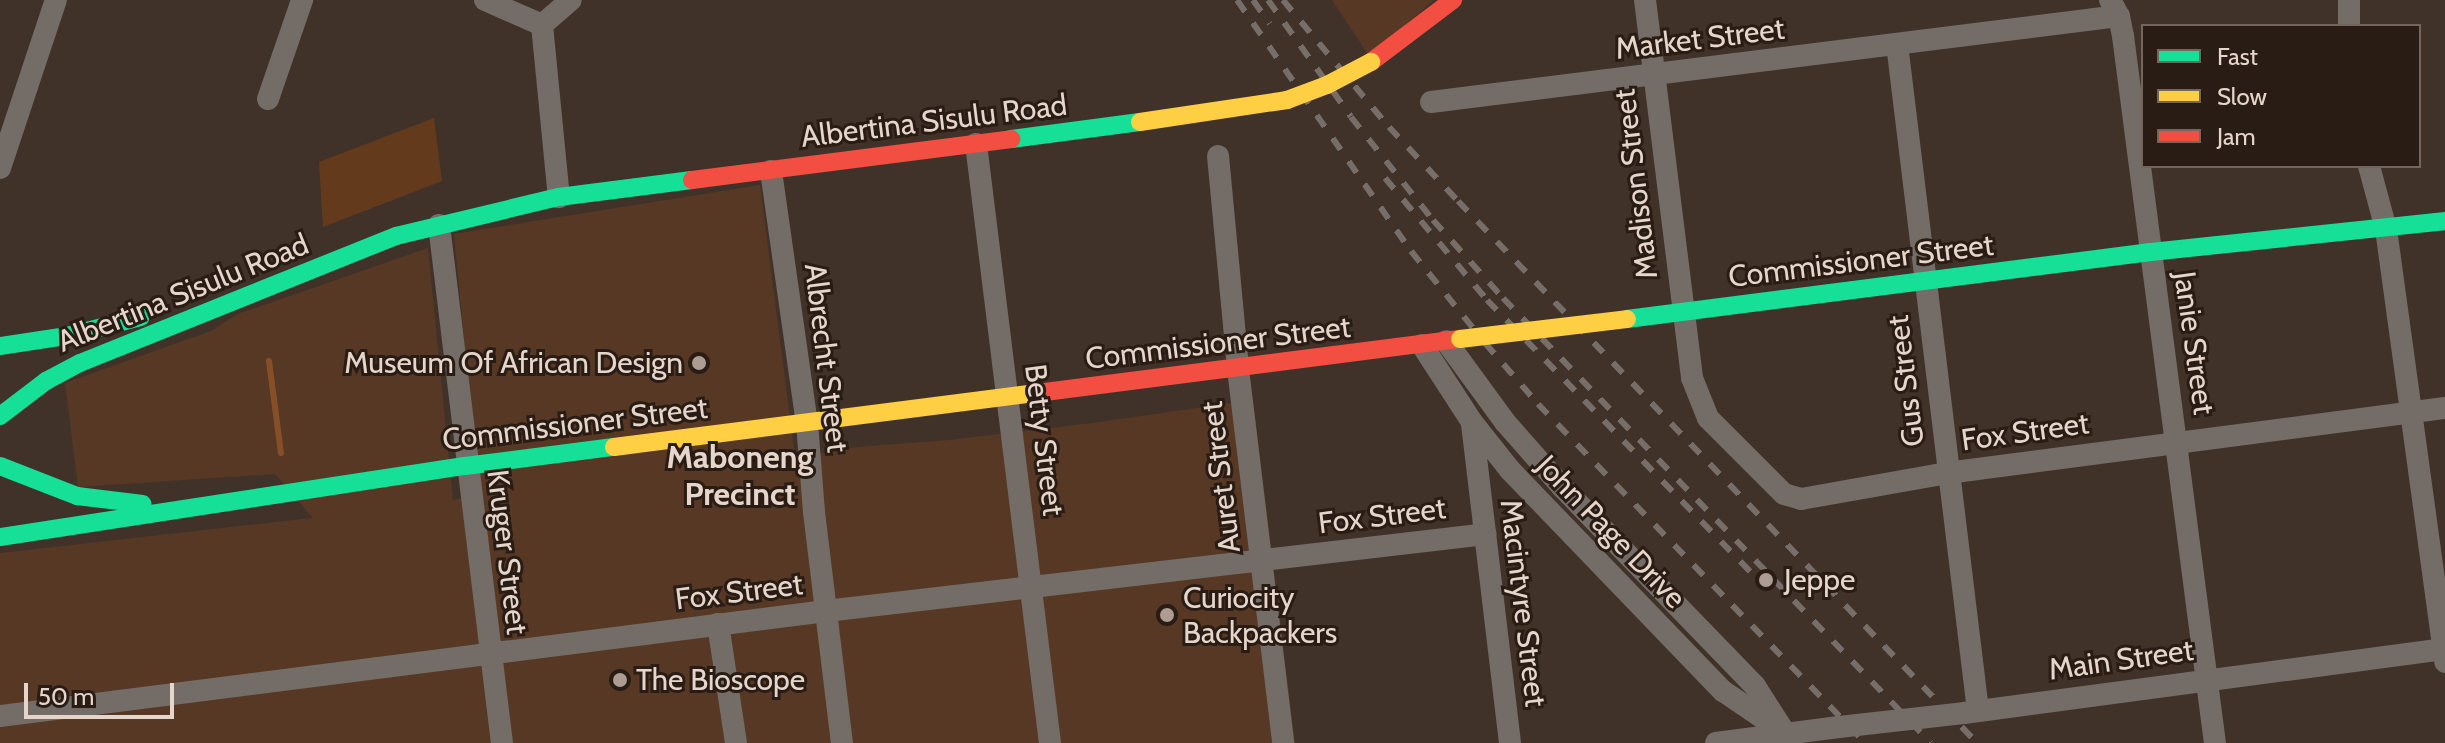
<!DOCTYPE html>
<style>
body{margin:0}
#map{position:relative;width:2445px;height:743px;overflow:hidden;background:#413229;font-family:Cabin,sans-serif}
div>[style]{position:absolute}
.built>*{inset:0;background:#573824}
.green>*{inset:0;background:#643a1c}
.stream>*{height:6px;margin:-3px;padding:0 3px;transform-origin:3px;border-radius:3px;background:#874f27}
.street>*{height:22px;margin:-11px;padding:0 11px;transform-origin:11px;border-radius:11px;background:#746c67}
.fast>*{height:18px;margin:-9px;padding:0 9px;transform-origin:9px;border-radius:9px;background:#16e098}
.slow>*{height:18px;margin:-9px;padding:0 9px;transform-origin:9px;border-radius:9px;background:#ffcf43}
.jam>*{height:18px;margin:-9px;padding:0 9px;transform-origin:9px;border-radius:9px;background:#f24e42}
.rail>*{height:6px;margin-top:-3px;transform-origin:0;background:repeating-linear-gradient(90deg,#776e69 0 14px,transparent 0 28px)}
.street-bridge>*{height:22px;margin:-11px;padding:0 11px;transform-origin:11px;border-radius:11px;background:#746c67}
.slow-bridge>*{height:18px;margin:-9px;padding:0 9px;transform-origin:9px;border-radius:9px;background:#ffcf43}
.dots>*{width:22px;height:22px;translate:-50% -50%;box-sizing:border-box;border:4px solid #281c14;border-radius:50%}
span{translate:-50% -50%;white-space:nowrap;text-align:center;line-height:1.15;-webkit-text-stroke:6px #281c14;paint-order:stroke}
.street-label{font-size:30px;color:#e6d5ca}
.poi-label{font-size:30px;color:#e6d5ca}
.right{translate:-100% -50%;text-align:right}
.left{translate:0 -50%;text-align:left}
.neighbourhood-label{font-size:32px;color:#e6d5ca;font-weight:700}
.legend{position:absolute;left:2141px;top:24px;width:280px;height:144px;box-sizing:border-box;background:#281c14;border:2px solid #74665d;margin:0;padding:10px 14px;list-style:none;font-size:24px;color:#e6d5ca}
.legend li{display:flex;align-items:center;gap:16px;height:40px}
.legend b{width:40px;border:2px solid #74665d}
.scale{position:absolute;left:24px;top:683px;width:150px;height:36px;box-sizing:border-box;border:4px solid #e6d5ca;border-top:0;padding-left:10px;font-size:24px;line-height:28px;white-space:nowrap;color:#e6d5ca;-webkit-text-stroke:6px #281c14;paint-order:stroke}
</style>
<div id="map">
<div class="built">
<i style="clip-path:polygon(1332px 0,1434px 0,1369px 56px)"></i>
<i style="clip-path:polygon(760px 185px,795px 457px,857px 447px,949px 440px,1092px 423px,1253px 400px,1295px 743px,0 743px,0 553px,313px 518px,275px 474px,78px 487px,65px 383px,211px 331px,238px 314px,428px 248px,453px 500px,479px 495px,454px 234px)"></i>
</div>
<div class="green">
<i style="clip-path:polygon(434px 118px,442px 181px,323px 227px,319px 162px)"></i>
</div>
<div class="stream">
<i style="left:269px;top:361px;width:93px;rotate:82.6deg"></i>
</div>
<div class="street">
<i style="left:485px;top:0;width:62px;rotate:23.7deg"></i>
<i style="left:1645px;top:0;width:381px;rotate:82.9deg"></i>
<i style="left:1692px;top:378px;width:43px;rotate:68.2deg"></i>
<i style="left:1708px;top:418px;width:107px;rotate:45deg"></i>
<i style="left:1784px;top:494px;width:18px;rotate:16deg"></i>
<i style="left:1801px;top:499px;width:148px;rotate:-10.1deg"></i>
<i style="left:1947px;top:473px;width:502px;rotate:-7.44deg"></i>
<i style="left:2110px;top:0;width:18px;rotate:61deg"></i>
<i style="left:2119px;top:16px;width:20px;rotate:79deg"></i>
<i style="left:2123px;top:36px;width:713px;rotate:82.59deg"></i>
<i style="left:2349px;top:0;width:26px;rotate:90deg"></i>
<i style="left:542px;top:25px;width:173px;rotate:84.4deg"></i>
<i style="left:542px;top:25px;width:38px;rotate:-41deg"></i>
<i style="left:1897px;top:44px;width:671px;rotate:83.07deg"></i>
<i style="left:268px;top:99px;width:105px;rotate:-71deg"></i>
<i style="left:1431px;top:102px;width:693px;rotate:-7.13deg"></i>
<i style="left:976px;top:144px;width:604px;rotate:82.96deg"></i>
<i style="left:1218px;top:156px;width:214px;rotate:84.6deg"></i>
<i style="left:1238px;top:369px;width:377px;rotate:83.1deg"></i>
<i style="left:2369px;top:166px;width:65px;rotate:74.9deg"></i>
<i style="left:2386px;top:229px;width:437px;rotate:82.2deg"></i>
<i style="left:0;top:168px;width:177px;rotate:-71.6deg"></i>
<i style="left:771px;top:171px;width:255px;rotate:81.9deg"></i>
<i style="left:807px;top:423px;width:89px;rotate:85.5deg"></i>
<i style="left:814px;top:512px;width:233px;rotate:83.1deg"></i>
<i style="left:439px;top:225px;width:522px;rotate:83.07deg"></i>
<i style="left:1422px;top:345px;width:92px;rotate:57deg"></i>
<i style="left:1472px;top:422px;width:61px;rotate:51.6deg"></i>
<i style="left:1510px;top:470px;width:307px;rotate:46.1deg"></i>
<i style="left:1723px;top:691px;width:75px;rotate:34.1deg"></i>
<i style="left:1785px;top:733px;width:56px;rotate:-122.6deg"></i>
<i style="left:1755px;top:686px;width:276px;rotate:-134.1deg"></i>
<i style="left:1563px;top:488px;width:88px;rotate:-131.3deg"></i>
<i style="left:1505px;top:422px;width:100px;rotate:-126.1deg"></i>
<i style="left:1472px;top:424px;width:321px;rotate:83.2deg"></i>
<i style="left:718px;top:624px;width:120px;rotate:81.4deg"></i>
<i style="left:1964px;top:713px;width:485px;rotate:-7.6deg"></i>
<i style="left:0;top:716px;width:833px;rotate:-7.24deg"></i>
<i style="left:826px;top:611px;width:664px;rotate:-6.65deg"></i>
<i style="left:1716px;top:743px;width:124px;rotate:-7.4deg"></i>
</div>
<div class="fast">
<i style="left:1011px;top:139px;width:130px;rotate:-7.5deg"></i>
<i style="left:1627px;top:319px;width:528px;rotate:-7.29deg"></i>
<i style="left:2151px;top:252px;width:296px;rotate:-6deg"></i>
<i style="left:0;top:346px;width:68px;rotate:-8.5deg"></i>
<i style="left:67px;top:336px;width:76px;rotate:-14.4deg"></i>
<i style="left:0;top:416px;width:58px;rotate:-37.3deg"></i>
<i style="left:46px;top:381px;width:38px;rotate:-28deg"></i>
<i style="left:80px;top:363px;width:341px;rotate:-21.9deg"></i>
<i style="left:396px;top:236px;width:168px;rotate:-13.5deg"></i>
<i style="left:559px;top:197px;width:134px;rotate:-7.3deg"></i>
<i style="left:0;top:466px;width:83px;rotate:21.3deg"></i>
<i style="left:77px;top:496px;width:66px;rotate:6.9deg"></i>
<i style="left:0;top:537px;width:470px;rotate:-8.7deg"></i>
<i style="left:465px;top:466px;width:150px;rotate:-7.3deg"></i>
</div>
<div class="slow">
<i style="left:614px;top:447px;width:426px;rotate:-7.3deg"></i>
</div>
<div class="jam">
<i style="left:1371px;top:62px;width:103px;rotate:-37.1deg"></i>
<i style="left:692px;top:180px;width:322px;rotate:-7.3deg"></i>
<i style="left:1037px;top:393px;width:426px;rotate:-7.3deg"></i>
</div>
<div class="rail">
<i style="left:1237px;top:0;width:305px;rotate:55.3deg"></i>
<i style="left:1411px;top:251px;width:118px;rotate:51.2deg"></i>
<i style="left:1485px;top:343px;width:81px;rotate:49deg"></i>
<i style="left:1538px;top:404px;width:471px;rotate:46deg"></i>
<i style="left:1253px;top:0;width:29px;rotate:55deg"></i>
<i style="left:1268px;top:0;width:143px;rotate:54.6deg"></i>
<i style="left:1351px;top:117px;width:132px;rotate:51.5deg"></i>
<i style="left:1433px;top:220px;width:105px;rotate:48.1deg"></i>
<i style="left:1503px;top:298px;width:617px;rotate:46.12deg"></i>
<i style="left:1283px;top:0;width:165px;rotate:50.2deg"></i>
<i style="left:1389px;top:127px;width:101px;rotate:47deg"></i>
<i style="left:1458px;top:201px;width:750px;rotate:46.24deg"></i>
<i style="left:1385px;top:178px;width:159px;rotate:50.1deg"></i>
<i style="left:1487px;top:300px;width:388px;rotate:45.9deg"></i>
</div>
<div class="street-bridge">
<i style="left:1839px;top:727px;width:125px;rotate:-6.4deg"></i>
</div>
<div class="slow-bridge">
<i style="left:1140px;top:122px;width:149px;rotate:-8.5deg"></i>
<i style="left:1287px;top:100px;width:43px;rotate:-20.6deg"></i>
<i style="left:1327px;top:85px;width:50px;rotate:-27.6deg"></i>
<i style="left:1460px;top:339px;width:168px;rotate:-6.8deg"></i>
</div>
<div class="dots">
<i style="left:699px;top:363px;background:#ac9c92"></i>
<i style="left:1766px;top:580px;background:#ac9c92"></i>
<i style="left:1167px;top:615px;background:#ac9c92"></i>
<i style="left:620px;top:680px;background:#ac9c92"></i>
</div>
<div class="street-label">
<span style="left:1700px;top:39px;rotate:-7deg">Market Street</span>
<span style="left:934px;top:121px;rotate:-7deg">Albertina Sisulu Road</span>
<span style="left:1636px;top:184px;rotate:-97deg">Madison Street</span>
<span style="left:1861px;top:261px;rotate:-7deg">Commissioner Street</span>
<span style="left:183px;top:293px;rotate:-22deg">Albertina Sisulu Road</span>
<span style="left:1218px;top:343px;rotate:-7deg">Commissioner Street</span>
<span style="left:2194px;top:343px;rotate:82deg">Janie Street</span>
<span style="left:826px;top:358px;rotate:83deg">Albrecht Street</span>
<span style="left:1906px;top:381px;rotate:-97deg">Gus Street</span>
<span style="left:575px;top:424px;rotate:-7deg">Commissioner Street</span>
<span style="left:2025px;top:432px;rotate:-8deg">Fox Street</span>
<span style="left:1044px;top:440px;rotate:83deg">Betty Street</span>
<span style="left:1221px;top:477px;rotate:-97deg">Auret Street</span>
<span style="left:1382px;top:516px;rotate:-7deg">Fox Street</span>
<span style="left:1611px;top:532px;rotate:46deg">John Page Drive</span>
<span style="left:507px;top:552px;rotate:83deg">Kruger Street</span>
<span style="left:739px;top:592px;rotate:-7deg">Fox Street</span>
<span style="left:1523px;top:603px;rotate:83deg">Macintyre Street</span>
<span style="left:2121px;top:660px;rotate:-8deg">Main Street</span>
</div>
<div class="poi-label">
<span class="right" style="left:683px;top:363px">Museum Of African Design</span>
<span class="left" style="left:1784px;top:580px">Jeppe</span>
<span class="left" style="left:1183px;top:615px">Curiocity<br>Backpackers</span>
<span class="left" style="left:636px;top:680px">The Bioscope</span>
</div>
<div class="neighbourhood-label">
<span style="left:740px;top:476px">Maboneng<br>Precinct</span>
</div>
<ul class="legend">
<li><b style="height:10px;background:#16e098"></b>Fast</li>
<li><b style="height:10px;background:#ffcf43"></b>Slow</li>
<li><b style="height:10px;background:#f24e42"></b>Jam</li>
</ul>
<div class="scale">50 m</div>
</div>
